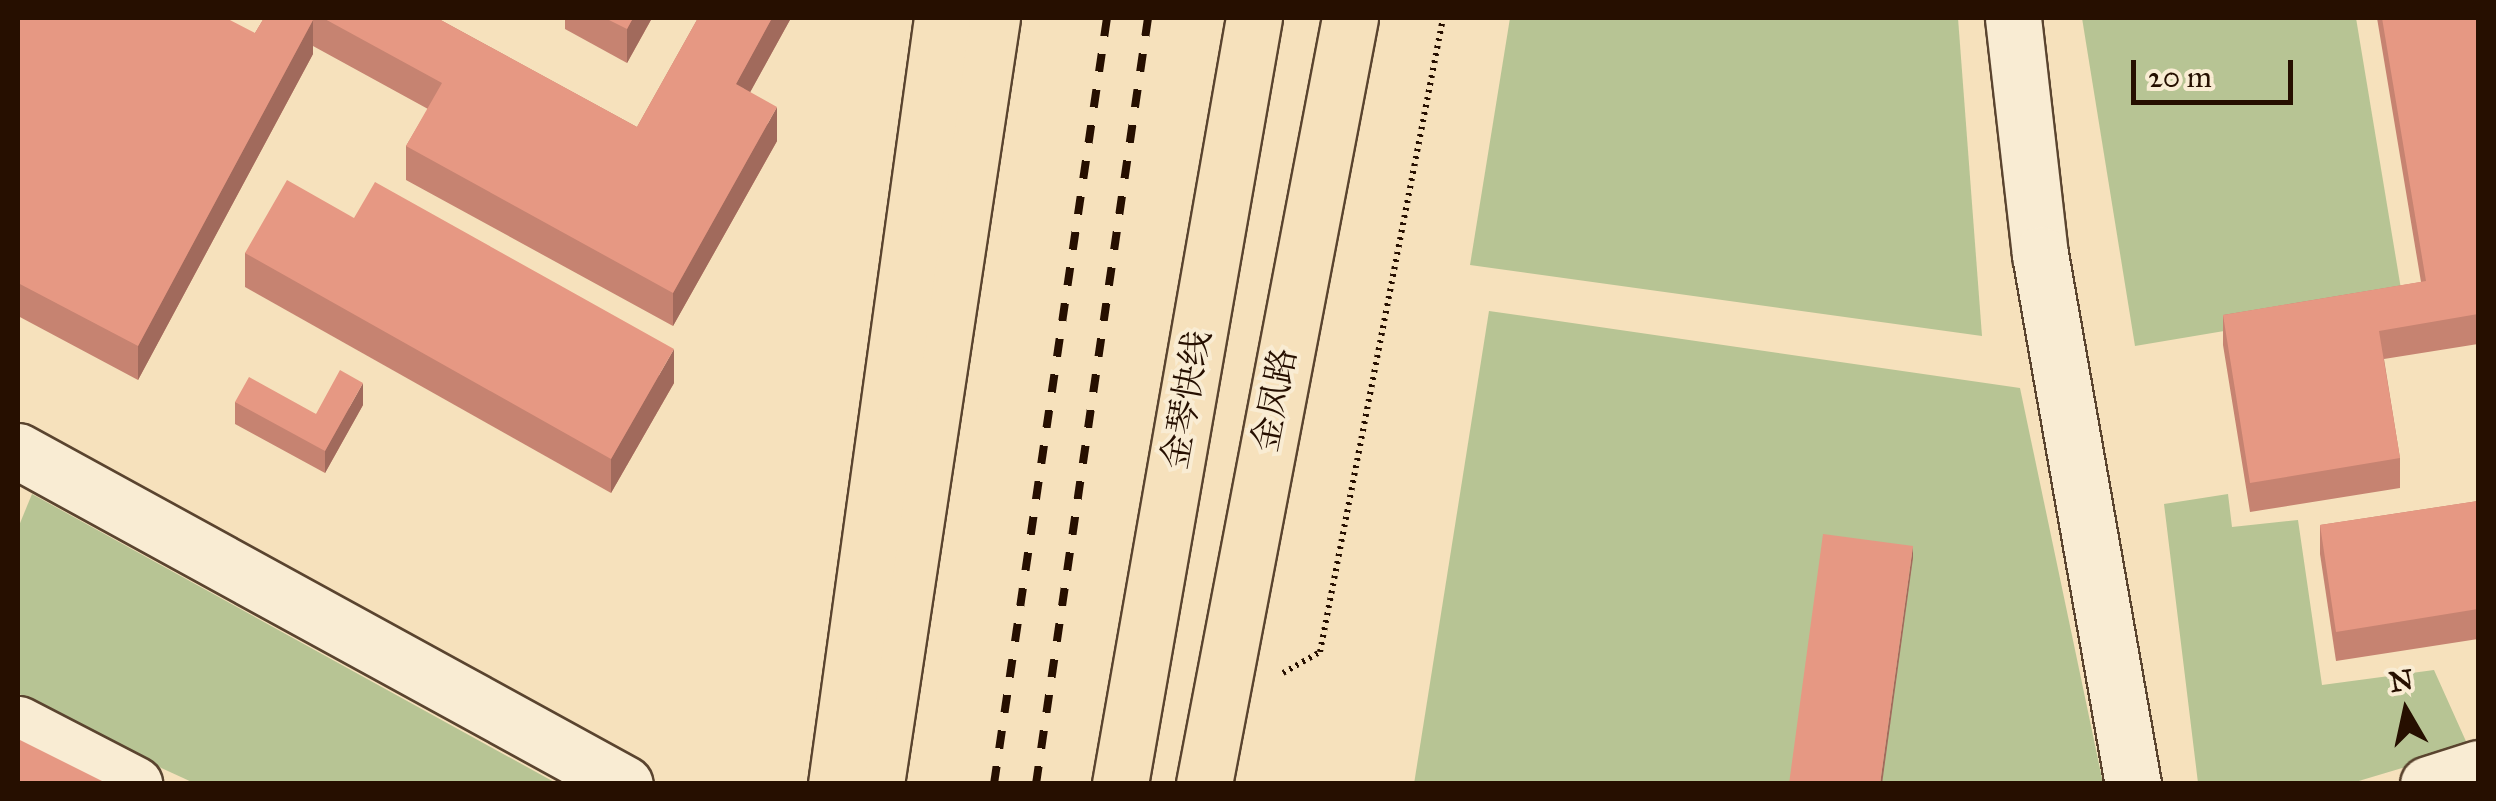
<!DOCTYPE html>
<meta charset="utf-8">
<style>
body{margin:0}
#map{position:relative;width:2496px;height:801px;overflow:hidden;background:#f6e1bc;font-family:"IM FELL Great Primer","Noto Serif SC",serif}
div>[style]{position:absolute}
.green>*{inset:0;background:#b7c494}
.path>*{height:6px;margin-top:-3px;transform-origin:0;background:repeating-linear-gradient(90deg,#260f00 0 2.5px,transparent 0 7.5px)}
.roads{filter:drop-shadow(2px 0 #5a442f) drop-shadow(-2px 0 #5a442f) drop-shadow(0 2px #5a442f) drop-shadow(0 -2px #5a442f)}
.minor>*{height:55px;margin:-27.5px;padding:0 27.5px;transform-origin:27.5px;border-radius:27.5px;background:#f9ecd3}
.major>*{height:55px;margin:-27.5px;padding:0 27.5px;transform-origin:27.5px;border-radius:27.5px;background:#f6e1bc}
.highway>*{height:55px;margin:-27.5px;padding:0 27.5px;transform-origin:27.5px;border-radius:27.5px;background:#f6e1bc}
.rail>*{height:8px;margin-top:-4px;transform-origin:0;background:repeating-linear-gradient(90deg,#260f00 0 18px,transparent 0 36px)}
.wall>*{inset:0;background:#c68371}
.shaded-wall>*{inset:0;background:#a16a5c}
.building>*{inset:0;background:#e69883}
span{translate:-50% -50%;white-space:nowrap;text-align:center;line-height:1.15;-webkit-text-stroke:8px #f9ecd3;paint-order:stroke}
.street-label{font-size:35px;color:#260f00}
.frame{position:absolute;inset:0;border:20px solid #260f00;pointer-events:none}
.north{position:absolute;left:2356px;top:661px;width:100px;height:100px;-webkit-text-stroke:8px #f9ecd3;paint-order:stroke;rotate:351deg;font-size:28px;font-weight:700;line-height:40px;text-align:center;color:#260f00}
.north::after{content:'';display:block;margin:auto;width:35px;height:45px;background:#260f00;clip-path:polygon(50% 0,100% 100%,50% 72%,0 100%)}
.scale{position:absolute;left:2131px;top:60px;width:162px;height:45px;box-sizing:border-box;border:5px solid #260f00;border-top:0;padding-left:12px;font-size:30px;line-height:35px;white-space:nowrap;color:#260f00;-webkit-text-stroke:8px #f9ecd3;paint-order:stroke}
</style>
<div id="map">
<div class="green">
<i style="clip-path:polygon(1510px 18px,1958px 18px,1982px 336px,1470px 265px)"></i>
<i style="clip-path:polygon(2082px 18px,2356px 18px,2403px 301px,2135px 346px)"></i>
<i style="clip-path:polygon(1489px 311px,2020px 388px,2103px 783px,1414px 784px)"></i>
<i style="clip-path:polygon(32px 494px,556px 783px,194px 783px,35px 710px,18px 692px,18px 528px)"></i>
<i style="clip-path:polygon(2228px 494px,2232px 527px,2298px 520px,2322px 685px,2434px 670px,2469px 748px,2352px 783px,2198px 783px,2164px 504px)"></i>
</div>
<div class="path">
<i style="left:1283px;top:673px;width:43px;rotate:-29.6deg"></i>
<i style="left:1320px;top:652px;width:646px;rotate:-79.02deg"></i>
</div>
<div class="roads">
<div class="minor">
<i style="left:2013px;top:18px;width:238px;rotate:83.5deg"></i>
<i style="left:2040px;top:254px;width:538px;rotate:80.05deg"></i>
<i style="left:18px;top:451px;width:692px;rotate:28.75deg"></i>
<i style="left:18px;top:724px;width:131px;rotate:27.3deg"></i>
<i style="left:2428px;top:784px;width:52px;rotate:-17.7deg"></i>
</div>
<div class="major">
<i style="left:876px;top:784px;width:775px;rotate:-81.39deg"></i>
<i style="left:1204px;top:784px;width:780px;rotate:-79.21deg"></i>
</div>
<div class="highway">
<i style="left:836px;top:784px;width:773px;rotate:-82.12deg"></i>
<i style="left:1120px;top:784px;width:778px;rotate:-80.08deg"></i>
</div>
</div>
<div class="rail">
<i style="left:994px;top:784px;width:774px;rotate:-81.61deg"></i>
<i style="left:1036px;top:784px;width:774px;rotate:-81.68deg"></i>
</div>
<div class="wall">
<i style="clip-path:polygon(264px 18px,437px 18px,637px 127px,698px 18px,791px 18px,750px 92px,777px 141px,673px 326px,406px 180px,406px 146px,428px 109px,313px 46px,313px 54px,138px 380px,18px 316px,18px 22px,255px 33px)"></i>
<i style="clip-path:polygon(565px 18px,652px 18px,627px 63px,565px 29px)"></i>
<i style="clip-path:polygon(2377px 18px,2478px 18px,2478px 344px,2384px 359px,2400px 458px,2400px 488px,2250px 512px,2223px 345px,2223px 315px,2421px 282px)"></i>
<i style="clip-path:polygon(354px 218px,674px 383px,611px 493px,245px 287px,245px 253px)"></i>
<i style="clip-path:polygon(235px 402px,316px 414px,363px 405px,325px 473px,235px 424px)"></i>
<i style="clip-path:polygon(2478px 501px,2478px 639px,2336px 661px,2320px 554px,2320px 525px)"></i>
</div>
<div class="shaded-wall">
<i style="clip-path:polygon(633px 18px,652px 18px,627px 63px,627px 29px)"></i>
<i style="clip-path:polygon(772px 18px,791px 18px,736px 118px,736px 84px)"></i>
<i style="clip-path:polygon(313px 20px,313px 54px,138px 380px,138px 346px)"></i>
<i style="clip-path:polygon(777px 107px,777px 141px,673px 326px,673px 293px)"></i>
<i style="clip-path:polygon(674px 349px,674px 383px,611px 493px,611px 459px)"></i>
<i style="clip-path:polygon(363px 383px,363px 405px,325px 473px,325px 451px)"></i>
<i style="clip-path:polygon(1913px 546px,1913px 558px,1882px 784px,1880px 784px)"></i>
</div>
<div class="building">
<i style="clip-path:polygon(20px 18px,226px 18px,255px 33px,264px 18px,308px 18px,313px 20px,138px 346px,18px 283px,18px 22px)"></i>
<i style="clip-path:polygon(323px 18px,437px 18px,637px 127px,698px 18px,772px 18px,736px 84px,777px 107px,673px 293px,406px 146px,442px 83px)"></i>
<i style="clip-path:polygon(605px 18px,633px 18px,627px 29px)"></i>
<i style="clip-path:polygon(2382px 18px,2478px 18px,2478px 314px,2379px 331px,2400px 458px,2250px 483px,2223px 315px,2426px 281px)"></i>
<i style="clip-path:polygon(287px 180px,354px 218px,375px 182px,674px 349px,611px 459px,245px 253px)"></i>
<i style="clip-path:polygon(340px 370px,363px 383px,325px 451px,235px 402px,249px 377px,316px 414px)"></i>
<i style="clip-path:polygon(2478px 501px,2478px 609px,2336px 632px,2320px 525px)"></i>
<i style="clip-path:polygon(1823px 534px,1913px 546px,1880px 784px,1789px 784px)"></i>
<i style="clip-path:polygon(18px 739px,108px 784px,18px 784px)"></i>
</div>
<div class="street-label">
<span style="left:1187px;top:400px;rotate:-80deg">金琴快线</span>
<span style="left:1275px;top:400px;rotate:-79deg">金凤路</span>
</div>
<div class="frame"></div>
<div class="north">N</div>
<div class="scale">20 m</div>
</div>
